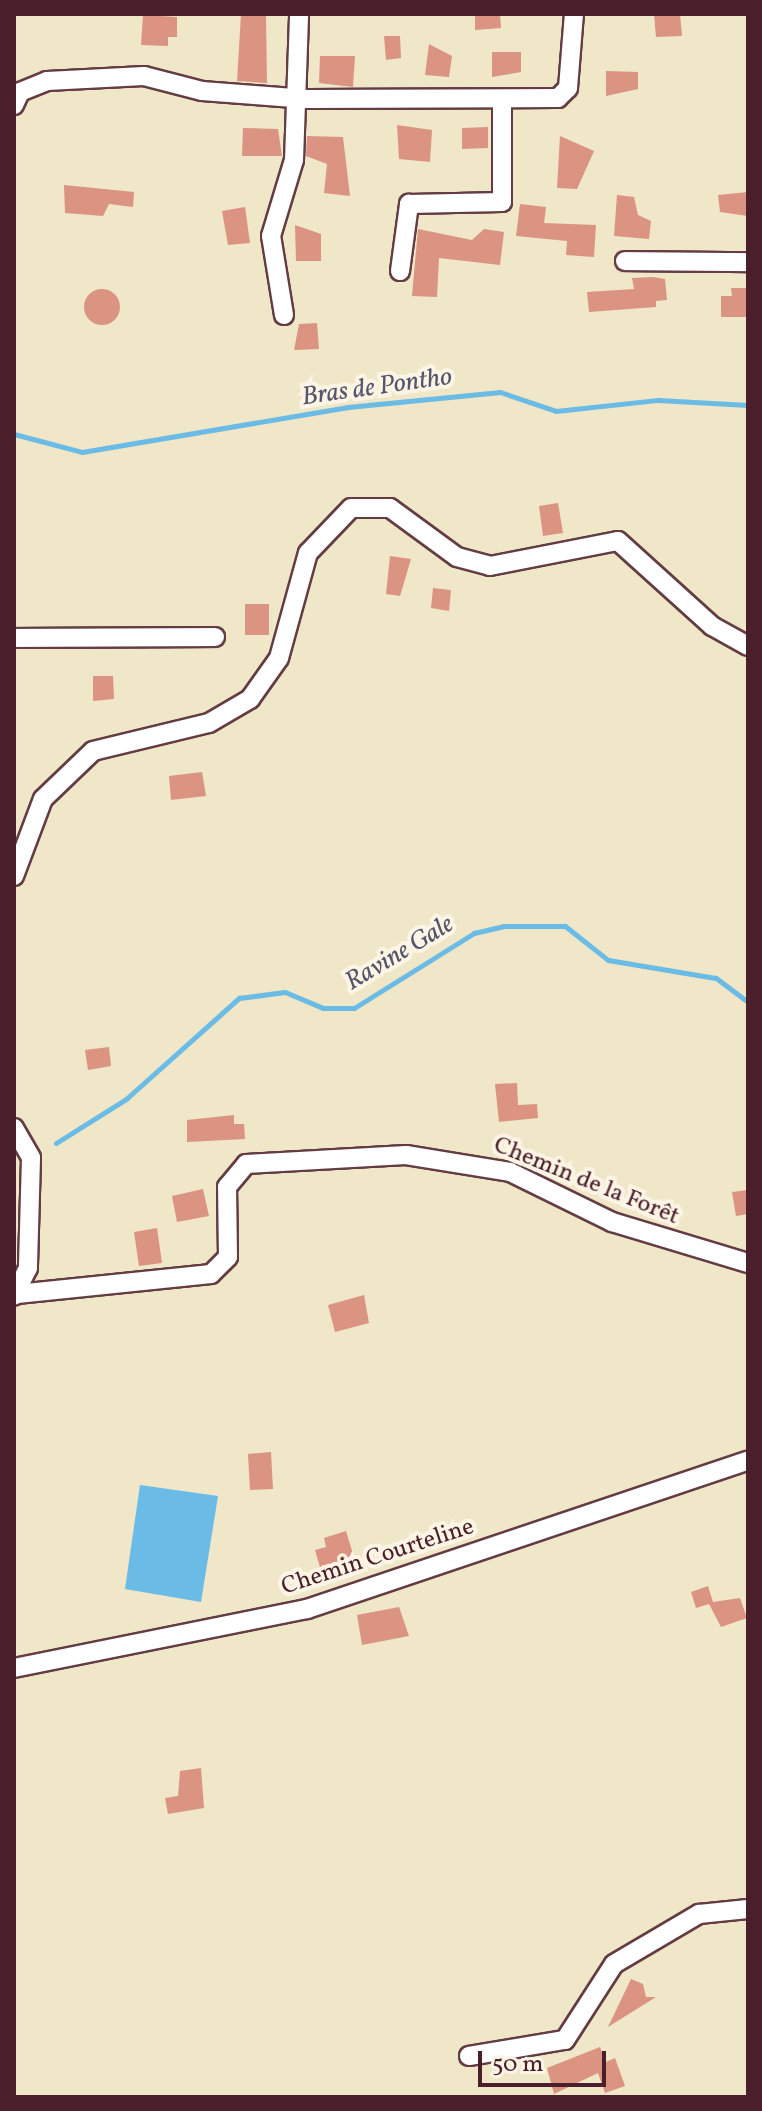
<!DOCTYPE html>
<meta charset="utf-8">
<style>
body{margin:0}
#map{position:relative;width:762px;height:2111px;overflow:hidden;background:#f0e6c8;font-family:Vollkorn,serif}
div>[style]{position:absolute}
.water>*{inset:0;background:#6abbe5}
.stream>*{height:5px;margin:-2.5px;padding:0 2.5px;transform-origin:2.5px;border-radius:2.5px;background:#6abbe5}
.building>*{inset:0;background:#db9382}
.round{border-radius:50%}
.roads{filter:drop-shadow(2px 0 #633d43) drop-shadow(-2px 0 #633d43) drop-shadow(0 2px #633d43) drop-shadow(0 -2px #633d43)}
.minor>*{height:18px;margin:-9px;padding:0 9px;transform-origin:9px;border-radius:9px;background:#fff}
span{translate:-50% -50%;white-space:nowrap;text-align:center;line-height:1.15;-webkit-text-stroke:8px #fcf5e5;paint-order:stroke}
.street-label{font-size:24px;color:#4a1f2b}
.water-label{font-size:26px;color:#55566c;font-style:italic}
.frame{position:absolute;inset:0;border:16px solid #4a1f2b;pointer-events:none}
.scale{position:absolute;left:478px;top:2051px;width:128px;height:36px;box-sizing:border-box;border:4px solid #4a1f2b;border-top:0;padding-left:10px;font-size:24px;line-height:28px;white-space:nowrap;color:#4a1f2b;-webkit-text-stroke:6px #fcf5e5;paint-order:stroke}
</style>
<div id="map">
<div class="water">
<i style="clip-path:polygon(140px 1485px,218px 1496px,201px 1602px,125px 1589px)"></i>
</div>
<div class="stream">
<i style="left:14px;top:434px;width:70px;rotate:14.8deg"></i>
<i style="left:82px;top:452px;width:270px;rotate:-9.6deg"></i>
<i style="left:348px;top:407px;width:153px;rotate:-5.6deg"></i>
<i style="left:500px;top:392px;width:59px;rotate:18.7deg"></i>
<i style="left:556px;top:411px;width:103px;rotate:-6.2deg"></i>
<i style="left:658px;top:400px;width:90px;rotate:3.2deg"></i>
<i style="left:56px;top:1143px;width:83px;rotate:-32.2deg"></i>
<i style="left:126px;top:1099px;width:152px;rotate:-41.8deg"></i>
<i style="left:239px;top:998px;width:46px;rotate:-7.4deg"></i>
<i style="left:285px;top:992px;width:41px;rotate:22.8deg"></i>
<i style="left:323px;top:1008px;width:31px"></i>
<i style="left:354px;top:1008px;width:142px;rotate:-32deg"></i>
<i style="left:474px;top:933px;width:31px;rotate:-13deg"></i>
<i style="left:504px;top:926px;width:61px"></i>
<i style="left:565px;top:926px;width:55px;rotate:38.3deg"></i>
<i style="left:608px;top:960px;width:109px;rotate:9.5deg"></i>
<i style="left:716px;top:978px;width:40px;rotate:37deg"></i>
</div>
<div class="building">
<i style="clip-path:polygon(241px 14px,266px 14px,267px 83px,237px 81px)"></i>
<i style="clip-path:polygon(654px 14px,680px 14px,682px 36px,656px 37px)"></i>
<i style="clip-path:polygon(143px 15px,177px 17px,177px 37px,168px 37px,168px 46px,141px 45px)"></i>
<i style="clip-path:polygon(500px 15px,501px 28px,475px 30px,475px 16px)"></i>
<i style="clip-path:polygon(384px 36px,400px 36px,401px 58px,386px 60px)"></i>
<i style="clip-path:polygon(429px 44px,452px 56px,449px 77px,425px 75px)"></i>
<i style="clip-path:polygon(492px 52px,521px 52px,521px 72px,492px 77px)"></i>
<i style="clip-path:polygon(320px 56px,355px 56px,353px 87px,319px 83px)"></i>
<i style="clip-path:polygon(606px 71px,638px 72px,638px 89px,606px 96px)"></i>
<i style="clip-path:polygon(397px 125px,432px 130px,430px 162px,399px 159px)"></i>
<i style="clip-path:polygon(488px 127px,488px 148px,462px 149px,462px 128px)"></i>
<i style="clip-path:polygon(243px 128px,278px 129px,282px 156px,242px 156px)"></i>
<i style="clip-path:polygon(307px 136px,343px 137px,350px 196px,324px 193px,327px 164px,306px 156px)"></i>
<i style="clip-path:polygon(560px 136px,594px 151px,577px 189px,557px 188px)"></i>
<i style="clip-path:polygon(64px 185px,134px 192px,133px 207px,109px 204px,103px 216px,65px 213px)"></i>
<i style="clip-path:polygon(748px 192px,748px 216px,720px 212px,718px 195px)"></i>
<i style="clip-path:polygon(617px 195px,634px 197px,638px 215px,651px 221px,649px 239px,614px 236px)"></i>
<i style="clip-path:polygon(520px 204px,546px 207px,544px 223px,596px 225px,594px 257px,566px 255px,567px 241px,516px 236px)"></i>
<i style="clip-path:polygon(245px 207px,250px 243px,228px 245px,222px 211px)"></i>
<i style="clip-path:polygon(295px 225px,321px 234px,321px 261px,296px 261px)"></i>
<i style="clip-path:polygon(418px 229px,472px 240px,484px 229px,504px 232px,500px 265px,439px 258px,437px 297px,412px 296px)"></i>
<i style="clip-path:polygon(653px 277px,665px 279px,667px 300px,656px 301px,656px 307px,589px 312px,587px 292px,634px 289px,632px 278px)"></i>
<i style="clip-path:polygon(731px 288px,748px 288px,748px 317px,721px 317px,721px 296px,732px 296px)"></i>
<i class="round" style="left:84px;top:289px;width:36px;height:36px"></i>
<i style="clip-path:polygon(317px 323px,319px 349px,294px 350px,299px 324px)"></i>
<i style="clip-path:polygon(558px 503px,563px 533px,543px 536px,539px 506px)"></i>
<i style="clip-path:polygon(390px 556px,411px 559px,400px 596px,386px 594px)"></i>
<i style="clip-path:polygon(433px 588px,451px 590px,449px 611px,431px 608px)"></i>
<i style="clip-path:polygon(245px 604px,269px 604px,269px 635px,245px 635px)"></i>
<i style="clip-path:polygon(93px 676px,113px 676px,114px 699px,93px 701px)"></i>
<i style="clip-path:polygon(202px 772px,206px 796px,171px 800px,169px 776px)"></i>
<i style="clip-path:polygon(109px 1047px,111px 1066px,88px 1070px,85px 1050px)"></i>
<i style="clip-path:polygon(517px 1083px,518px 1105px,537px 1104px,538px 1118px,499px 1122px,495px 1084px)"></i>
<i style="clip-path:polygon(234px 1115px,234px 1124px,244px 1124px,245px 1139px,187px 1142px,187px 1120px)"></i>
<i style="clip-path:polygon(203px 1189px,209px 1216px,177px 1222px,172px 1196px)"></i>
<i style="clip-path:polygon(748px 1190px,748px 1214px,736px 1216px,732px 1192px)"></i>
<i style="clip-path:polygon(157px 1228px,162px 1263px,139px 1266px,134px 1232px)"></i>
<i style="clip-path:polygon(364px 1295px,369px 1323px,335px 1332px,328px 1305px)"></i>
<i style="clip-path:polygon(271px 1452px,273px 1489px,250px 1490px,248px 1454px)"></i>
<i style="clip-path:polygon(346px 1531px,357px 1567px,321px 1571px,315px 1550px,326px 1547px,324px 1538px)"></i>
<i style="clip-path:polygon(708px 1586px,713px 1602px,740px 1598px,747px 1618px,721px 1627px,709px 1604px,696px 1608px,691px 1592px)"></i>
<i style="clip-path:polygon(399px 1607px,409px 1636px,362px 1645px,357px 1615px)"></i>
<i style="clip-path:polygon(201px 1768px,204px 1808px,168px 1814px,165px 1798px,178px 1796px,180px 1771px)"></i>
<i style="clip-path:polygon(631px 1979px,643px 1984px,646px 1997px,656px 1997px,608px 2027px)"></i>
<i style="clip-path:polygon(600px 2047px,606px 2062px,615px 2058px,625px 2086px,605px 2093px,598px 2073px,554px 2094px,547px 2068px)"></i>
</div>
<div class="roads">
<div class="minor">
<i style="left:14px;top:105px;width:14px;rotate:-65deg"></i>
<i style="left:20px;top:92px;width:29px;rotate:-22deg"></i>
<i style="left:47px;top:81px;width:97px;rotate:-3deg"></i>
<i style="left:144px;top:76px;width:60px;rotate:14.5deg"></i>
<i style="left:202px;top:91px;width:105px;rotate:4.4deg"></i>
<i style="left:307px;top:99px;width:251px;rotate:-0.2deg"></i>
<i style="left:558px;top:98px;width:14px;rotate:-45deg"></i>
<i style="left:568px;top:88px;width:74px;rotate:-85.4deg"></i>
<i style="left:625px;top:261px;width:123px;rotate:0.5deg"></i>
<i style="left:400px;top:271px;width:68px;rotate:-82.3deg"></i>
<i style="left:409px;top:204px;width:93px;rotate:-1.2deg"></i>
<i style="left:502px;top:202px;width:102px;rotate:-90deg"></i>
<i style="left:284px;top:315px;width:80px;rotate:-99.3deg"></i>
<i style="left:271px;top:236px;width:79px;rotate:-73.2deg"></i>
<i style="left:294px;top:160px;width:146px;rotate:-88deg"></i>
<i style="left:14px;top:638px;width:201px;rotate:-0.3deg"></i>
<i style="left:14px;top:876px;width:82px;rotate:-69.4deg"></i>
<i style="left:43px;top:799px;width:69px;rotate:-43.8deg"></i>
<i style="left:93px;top:751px;width:119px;rotate:-13.6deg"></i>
<i style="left:209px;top:723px;width:48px;rotate:-30.3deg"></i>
<i style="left:250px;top:699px;width:50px;rotate:-54.7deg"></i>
<i style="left:279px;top:658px;width:109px;rotate:-74.6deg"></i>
<i style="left:308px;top:553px;width:62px;rotate:-46.3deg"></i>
<i style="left:351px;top:508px;width:39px"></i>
<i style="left:390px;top:508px;width:83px;rotate:36.2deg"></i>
<i style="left:457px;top:557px;width:34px;rotate:15deg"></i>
<i style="left:490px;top:566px;width:130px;rotate:-11.1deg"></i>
<i style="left:618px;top:541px;width:127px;rotate:42.1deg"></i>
<i style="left:712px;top:626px;width:41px;rotate:29.1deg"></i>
<i style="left:14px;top:1128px;width:34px;rotate:60deg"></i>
<i style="left:31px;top:1158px;width:110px;rotate:91.6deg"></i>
<i style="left:28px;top:1268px;width:31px;rotate:117deg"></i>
<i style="left:17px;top:1294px;width:195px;rotate:-5.9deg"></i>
<i style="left:211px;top:1274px;width:24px;rotate:-45deg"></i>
<i style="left:228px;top:1257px;width:70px;rotate:-90.8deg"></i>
<i style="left:227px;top:1187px;width:30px;rotate:-50deg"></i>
<i style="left:246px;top:1164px;width:160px;rotate:-3.2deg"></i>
<i style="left:406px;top:1155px;width:105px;rotate:9.3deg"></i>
<i style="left:510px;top:1172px;width:114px;rotate:26.1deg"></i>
<i style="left:612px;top:1222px;width:142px;rotate:16.8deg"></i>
<i style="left:14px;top:1668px;width:299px;rotate:-11.4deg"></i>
<i style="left:307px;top:1609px;width:465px;rotate:-18.6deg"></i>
<i style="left:469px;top:2056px;width:97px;rotate:-9.5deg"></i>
<i style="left:565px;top:2040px;width:90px;rotate:-57.2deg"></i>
<i style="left:614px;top:1964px;width:99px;rotate:-30.5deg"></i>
<i style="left:699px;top:1914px;width:49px;rotate:-5.8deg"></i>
</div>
</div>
<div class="street-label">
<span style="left:586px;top:1182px;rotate:22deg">Chemin de la Forêt</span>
<span style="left:378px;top:1558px;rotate:-18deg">Chemin Courteline</span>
</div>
<div class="water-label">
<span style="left:377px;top:388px;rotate:-8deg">Bras de Pontho</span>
<span style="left:400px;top:954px;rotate:-31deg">Ravine Gale</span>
</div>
<div class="frame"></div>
<div class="scale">50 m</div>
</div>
